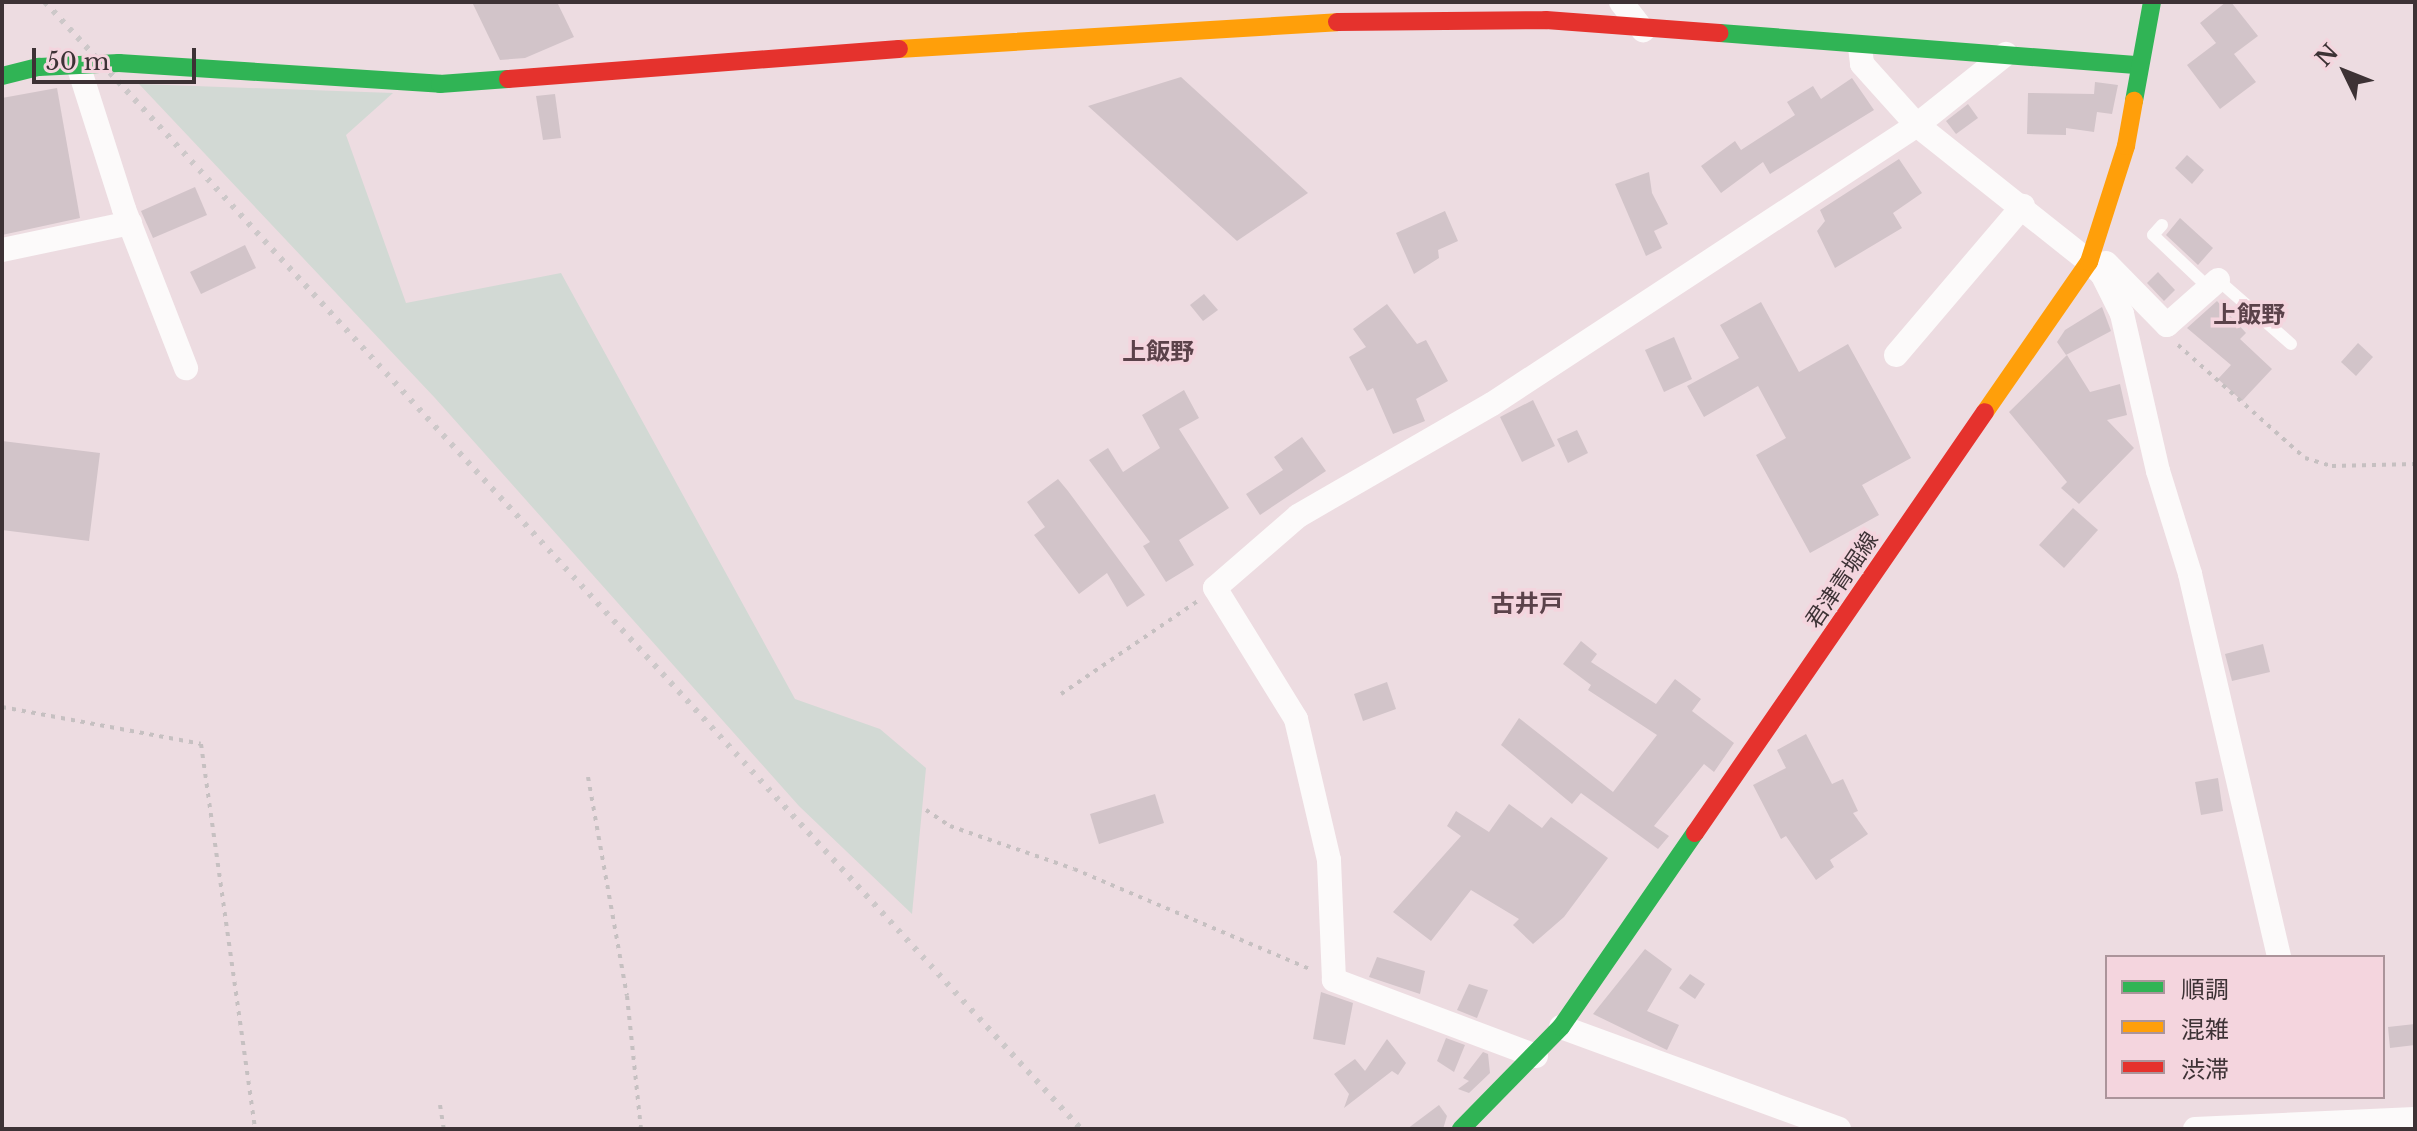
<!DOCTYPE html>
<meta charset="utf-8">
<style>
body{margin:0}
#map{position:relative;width:2417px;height:1131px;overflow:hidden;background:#eddce1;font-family:"Libre Baskerville","Noto Sans JP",serif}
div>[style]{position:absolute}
.green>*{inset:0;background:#d2d9d4}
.building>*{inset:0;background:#d2c4c9}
.path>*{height:4px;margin-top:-2px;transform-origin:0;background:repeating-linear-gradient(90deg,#c6c0c1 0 4px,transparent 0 10px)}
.lane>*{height:12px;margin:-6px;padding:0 6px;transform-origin:6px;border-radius:6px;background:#fcfafa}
.street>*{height:24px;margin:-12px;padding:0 12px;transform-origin:12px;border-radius:12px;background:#fcfafa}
.fast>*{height:18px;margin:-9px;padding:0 9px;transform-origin:9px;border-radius:9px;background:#30b455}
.slow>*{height:18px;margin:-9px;padding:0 9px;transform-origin:9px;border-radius:9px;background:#ff9f0a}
.jam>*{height:18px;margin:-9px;padding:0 9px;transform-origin:9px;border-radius:9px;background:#e5322d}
.rail>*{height:6px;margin-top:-3px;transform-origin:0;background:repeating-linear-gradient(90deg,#cdc8c9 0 4px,transparent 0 12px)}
span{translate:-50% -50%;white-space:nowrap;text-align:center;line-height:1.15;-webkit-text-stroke:7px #f4d5de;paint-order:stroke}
.street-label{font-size:22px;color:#3d3235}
.neighbourhood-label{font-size:24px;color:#5b424a;font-weight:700}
.frame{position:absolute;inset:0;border:4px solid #3d3235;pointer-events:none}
.legend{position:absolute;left:2105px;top:955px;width:280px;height:144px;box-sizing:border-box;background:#f4d5de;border:2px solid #ab949a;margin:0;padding:10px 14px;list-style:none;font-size:24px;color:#3d3235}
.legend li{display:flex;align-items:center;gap:16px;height:40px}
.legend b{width:40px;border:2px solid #ab949a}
.north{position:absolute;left:2305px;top:32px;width:80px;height:80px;-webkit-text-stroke:6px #f4d5de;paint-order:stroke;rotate:313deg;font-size:22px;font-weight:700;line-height:32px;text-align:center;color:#3d3235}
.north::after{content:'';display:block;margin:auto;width:28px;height:36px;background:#3d3235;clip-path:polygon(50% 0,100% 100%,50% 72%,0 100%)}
.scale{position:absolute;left:32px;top:48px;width:164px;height:36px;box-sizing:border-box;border:4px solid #3d3235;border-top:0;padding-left:10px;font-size:24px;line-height:28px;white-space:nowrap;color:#3d3235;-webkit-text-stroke:6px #f4d5de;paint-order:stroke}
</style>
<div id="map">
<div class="green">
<i style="clip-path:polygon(139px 84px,393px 93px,346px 135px,406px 303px,561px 273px,795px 699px,880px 729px,926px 768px,912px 914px,799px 806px,435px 398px)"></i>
</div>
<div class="building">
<i style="clip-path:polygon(472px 2px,557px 2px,574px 37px,525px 58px,500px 60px)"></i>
<i style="clip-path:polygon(2226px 2px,2231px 2px,2258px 36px,2234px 54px,2256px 82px,2220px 109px,2187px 65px,2216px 43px,2200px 23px)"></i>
<i style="clip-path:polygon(1181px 77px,1308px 193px,1237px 241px,1088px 106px)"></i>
<i style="clip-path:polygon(1852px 78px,1874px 110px,1770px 174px,1763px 162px,1721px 193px,1701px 166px,1735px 141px,1741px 150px,1795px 115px,1787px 102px,1813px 86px,1821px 99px)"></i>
<i style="clip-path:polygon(2095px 82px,2118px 85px,2112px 114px,2097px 112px,2094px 132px,2066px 128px,2066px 135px,2027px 134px,2028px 93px,2094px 94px)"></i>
<i style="clip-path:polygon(57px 88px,80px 218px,2px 235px,2px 98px)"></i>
<i style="clip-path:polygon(555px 94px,561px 138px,543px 140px,536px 96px)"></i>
<i style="clip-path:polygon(1968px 104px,1978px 118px,1956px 134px,1946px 121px)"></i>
<i style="clip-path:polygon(2187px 155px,2204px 170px,2192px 184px,2175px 168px)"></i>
<i style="clip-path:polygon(1899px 159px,1922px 193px,1893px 213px,1902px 228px,1835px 268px,1817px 231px,1825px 221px,1820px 210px)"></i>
<i style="clip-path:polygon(1649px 172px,1652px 193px,1668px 224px,1654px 231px,1662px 248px,1646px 256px,1615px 184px)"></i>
<i style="clip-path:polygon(195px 187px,207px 215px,153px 238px,141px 211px)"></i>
<i style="clip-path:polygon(1445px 211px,1458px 241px,1438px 250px,1439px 258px,1414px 274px,1396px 233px)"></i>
<i style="clip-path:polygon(2180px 218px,2213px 248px,2198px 265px,2166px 235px)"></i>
<i style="clip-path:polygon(245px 245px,256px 268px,201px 294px,190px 272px)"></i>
<i style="clip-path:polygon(2158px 272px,2175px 290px,2164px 301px,2147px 283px)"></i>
<i style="clip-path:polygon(1204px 294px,1218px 310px,1203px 321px,1190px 305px)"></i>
<i style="clip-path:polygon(2217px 301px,2246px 333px,2240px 339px,2272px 369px,2242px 401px,2218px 379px,2231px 365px,2187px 328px)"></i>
<i style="clip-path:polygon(1761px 302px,1799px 372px,1848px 344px,1911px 458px,1862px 485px,1879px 515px,1810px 553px,1756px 455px,1786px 438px,1758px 386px,1704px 417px,1687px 386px,1739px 358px,1720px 325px)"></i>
<i style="clip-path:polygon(1387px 304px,1417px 344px,1426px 340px,1448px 381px,1416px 399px,1425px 421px,1393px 434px,1373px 388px,1367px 391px,1349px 357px,1366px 347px,1353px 329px)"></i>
<i style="clip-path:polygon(2102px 307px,2111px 331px,2066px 355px,2057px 342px,2065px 330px)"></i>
<i style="clip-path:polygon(1674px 337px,1692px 379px,1664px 392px,1645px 350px)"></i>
<i style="clip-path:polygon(2358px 343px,2373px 357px,2356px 376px,2341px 362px)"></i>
<i style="clip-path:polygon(2067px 355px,2090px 392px,2120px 384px,2127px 415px,2107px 420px,2134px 448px,2079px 504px,2061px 488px,2067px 482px,2009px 412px)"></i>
<i style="clip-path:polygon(1184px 390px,1199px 418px,1179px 429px,1229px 508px,1179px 540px,1194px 565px,1166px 582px,1143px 546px,1150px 542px,1089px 460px,1108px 448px,1123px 472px,1160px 448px,1142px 415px)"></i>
<i style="clip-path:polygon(1533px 400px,1555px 446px,1522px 462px,1500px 417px)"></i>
<i style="clip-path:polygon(1577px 430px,1588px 453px,1568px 463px,1557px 439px)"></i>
<i style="clip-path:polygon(1302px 437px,1326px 471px,1260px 515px,1246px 494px,1283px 470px,1274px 457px)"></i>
<i style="clip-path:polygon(2px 441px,100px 453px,89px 541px,2px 530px)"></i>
<i style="clip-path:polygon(1058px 479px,1068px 491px,1145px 595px,1127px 607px,1107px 573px,1079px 594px,1034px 535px,1045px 527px,1027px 502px)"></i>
<i style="clip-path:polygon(2073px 508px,2098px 530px,2064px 568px,2039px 545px)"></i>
<i style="clip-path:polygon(1581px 641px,1597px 654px,1591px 662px,1656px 704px,1675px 679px,1701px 699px,1692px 711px,1734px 743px,1714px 772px,1704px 764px,1654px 826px,1669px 836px,1658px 849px,1581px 793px,1572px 804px,1501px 745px,1519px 718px,1613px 792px,1657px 735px,1588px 690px,1591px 685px,1563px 664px)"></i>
<i style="clip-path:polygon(2263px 644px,2270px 672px,2232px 681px,2225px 654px)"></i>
<i style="clip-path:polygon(1387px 682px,1396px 709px,1363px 721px,1354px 694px)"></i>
<i style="clip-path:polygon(1806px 734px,1832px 784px,1843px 779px,1858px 811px,1853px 813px,1868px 834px,1830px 860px,1834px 867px,1816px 880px,1786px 836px,1781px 839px,1753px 785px,1786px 768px,1777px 750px)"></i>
<i style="clip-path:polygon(2218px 778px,2223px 811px,2201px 815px,2195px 782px)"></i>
<i style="clip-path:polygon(1155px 794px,1164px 823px,1099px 844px,1090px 814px)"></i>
<i style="clip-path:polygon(1509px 804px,1542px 828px,1551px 817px,1608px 858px,1564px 917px,1533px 944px,1513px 925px,1519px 919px,1471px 890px,1431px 941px,1393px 912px,1461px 836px,1447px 826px,1456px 811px,1489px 832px)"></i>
<i style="clip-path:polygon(1645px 949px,1672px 969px,1647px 1011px,1679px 1025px,1667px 1050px,1593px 1014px)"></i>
<i style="clip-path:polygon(1377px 957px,1425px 971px,1420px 994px,1369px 977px)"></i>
<i style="clip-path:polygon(1690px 974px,1705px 984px,1695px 999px,1679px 988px)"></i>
<i style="clip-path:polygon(1469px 984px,1488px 990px,1477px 1018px,1457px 1010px)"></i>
<i style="clip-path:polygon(1321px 992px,1353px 1003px,1345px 1045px,1313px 1039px)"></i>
<i style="clip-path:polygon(2415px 1024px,2415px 1045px,2390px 1048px,2388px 1027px)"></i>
<i style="clip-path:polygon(1446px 1038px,1465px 1045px,1454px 1072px,1437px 1061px)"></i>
<i style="clip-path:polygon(1387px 1039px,1406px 1063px,1398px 1075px,1392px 1071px,1344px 1108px,1349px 1094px,1334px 1074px,1355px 1059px,1365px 1071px)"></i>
<i style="clip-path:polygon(1483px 1052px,1488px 1054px,1490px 1073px,1469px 1093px,1458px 1089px,1469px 1081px,1463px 1078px)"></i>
<i style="clip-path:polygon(1439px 1105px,1447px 1116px,1443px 1129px,1407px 1129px)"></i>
</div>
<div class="path">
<i style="left:2178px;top:345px;width:170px;rotate:41.7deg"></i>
<i style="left:2305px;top:458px;width:28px;rotate:17deg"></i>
<i style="left:2332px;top:466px;width:83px;rotate:-1.4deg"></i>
<i style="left:1061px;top:694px;width:166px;rotate:-34.2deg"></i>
<i style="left:2px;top:707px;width:202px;rotate:10.5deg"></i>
<i style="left:201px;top:744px;width:389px;rotate:82deg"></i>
<i style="left:588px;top:777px;width:222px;rotate:79.9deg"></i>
<i style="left:627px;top:996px;width:134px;rotate:84deg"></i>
<i style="left:926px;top:810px;width:29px;rotate:34deg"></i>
<i style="left:950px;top:826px;width:131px;rotate:19.1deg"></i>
<i style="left:1074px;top:869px;width:256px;rotate:23deg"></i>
<i style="left:440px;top:1105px;width:24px;rotate:81deg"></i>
</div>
<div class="lane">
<i style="left:2162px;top:225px;width:13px;rotate:132deg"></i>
<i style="left:2153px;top:235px;width:77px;rotate:43.4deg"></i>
<i style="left:2218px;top:280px;width:97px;rotate:41.2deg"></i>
</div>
<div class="street">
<i style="left:1621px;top:2px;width:36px;rotate:52deg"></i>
<i style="left:1860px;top:47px;width:17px;rotate:83deg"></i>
<i style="left:1862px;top:64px;width:82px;rotate:48deg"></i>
<i style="left:1917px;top:125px;width:220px;rotate:38.5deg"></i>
<i style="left:2089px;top:262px;width:18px;rotate:43deg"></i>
<i style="left:2102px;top:274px;width:45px;rotate:63.4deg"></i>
<i style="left:2122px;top:314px;width:161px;rotate:77.1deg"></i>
<i style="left:2158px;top:471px;width:108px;rotate:72.7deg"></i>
<i style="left:2190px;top:574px;width:393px;rotate:76.9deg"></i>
<i style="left:79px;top:68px;width:148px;rotate:72.3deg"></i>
<i style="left:124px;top:209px;width:171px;rotate:68.7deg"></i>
<i style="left:2px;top:250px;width:131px;rotate:-11.9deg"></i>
<i style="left:2106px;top:263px;width:87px;rotate:45.5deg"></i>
<i style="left:2167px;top:325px;width:68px;rotate:-41.4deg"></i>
<i style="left:1896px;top:355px;width:196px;rotate:-49.6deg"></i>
<i style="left:1561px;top:1027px;width:296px;rotate:20.1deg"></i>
<i style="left:1536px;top:1056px;width:216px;rotate:-159.4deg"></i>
<i style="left:1334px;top:980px;width:120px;rotate:-92.4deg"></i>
<i style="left:1329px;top:860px;width:145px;rotate:-103.2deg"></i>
<i style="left:1296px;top:719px;width:154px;rotate:-121.7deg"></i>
<i style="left:1215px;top:588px;width:110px;rotate:-40.9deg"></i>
<i style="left:1298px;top:516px;width:224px;rotate:-30deg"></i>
<i style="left:1492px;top:404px;width:508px;rotate:-33.28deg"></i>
<i style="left:1917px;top:125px;width:114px;rotate:-38.6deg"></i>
<i style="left:2195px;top:1129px;width:220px;rotate:-2.6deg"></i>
</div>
<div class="fast">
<i style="left:1720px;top:33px;width:420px;rotate:4.4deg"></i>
<i style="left:2px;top:76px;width:38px;rotate:-14deg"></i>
<i style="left:39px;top:67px;width:80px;rotate:-2.9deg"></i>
<i style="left:119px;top:63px;width:322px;rotate:3.7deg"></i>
<i style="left:440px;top:84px;width:68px;rotate:-4.2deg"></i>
<i style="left:2134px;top:101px;width:101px;rotate:-79.7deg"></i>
<i style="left:1461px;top:1129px;width:143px;rotate:-45.6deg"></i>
<i style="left:1561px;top:1027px;width:236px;rotate:-55.4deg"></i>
</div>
<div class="slow">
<i style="left:899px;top:49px;width:439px;rotate:-3.5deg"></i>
<i style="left:1985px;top:412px;width:183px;rotate:-55.3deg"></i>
<i style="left:2089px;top:262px;width:122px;rotate:-72.3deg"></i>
<i style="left:2126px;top:146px;width:46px;rotate:-79.9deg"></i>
</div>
<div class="jam">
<i style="left:1337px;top:22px;width:209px;rotate:-0.5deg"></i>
<i style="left:1546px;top:20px;width:174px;rotate:4.3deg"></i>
<i style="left:508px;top:79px;width:392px;rotate:-4.4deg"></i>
<i style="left:1695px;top:833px;width:511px;rotate:-55.44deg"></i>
</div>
<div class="rail">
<i style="left:45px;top:2px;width:1531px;rotate:47.41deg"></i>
</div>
<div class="street-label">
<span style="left:1842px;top:580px;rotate:-56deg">君津青堀線</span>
</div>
<div class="neighbourhood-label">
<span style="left:2249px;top:315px">上飯野</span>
<span style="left:1158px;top:352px">上飯野</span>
<span style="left:1527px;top:604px">古井戸</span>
</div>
<div class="frame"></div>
<ul class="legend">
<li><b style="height:10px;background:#30b455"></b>順調</li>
<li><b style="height:10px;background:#ff9f0a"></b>混雑</li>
<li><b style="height:10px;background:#e5322d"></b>渋滞</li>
</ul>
<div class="north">N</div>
<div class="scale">50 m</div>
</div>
